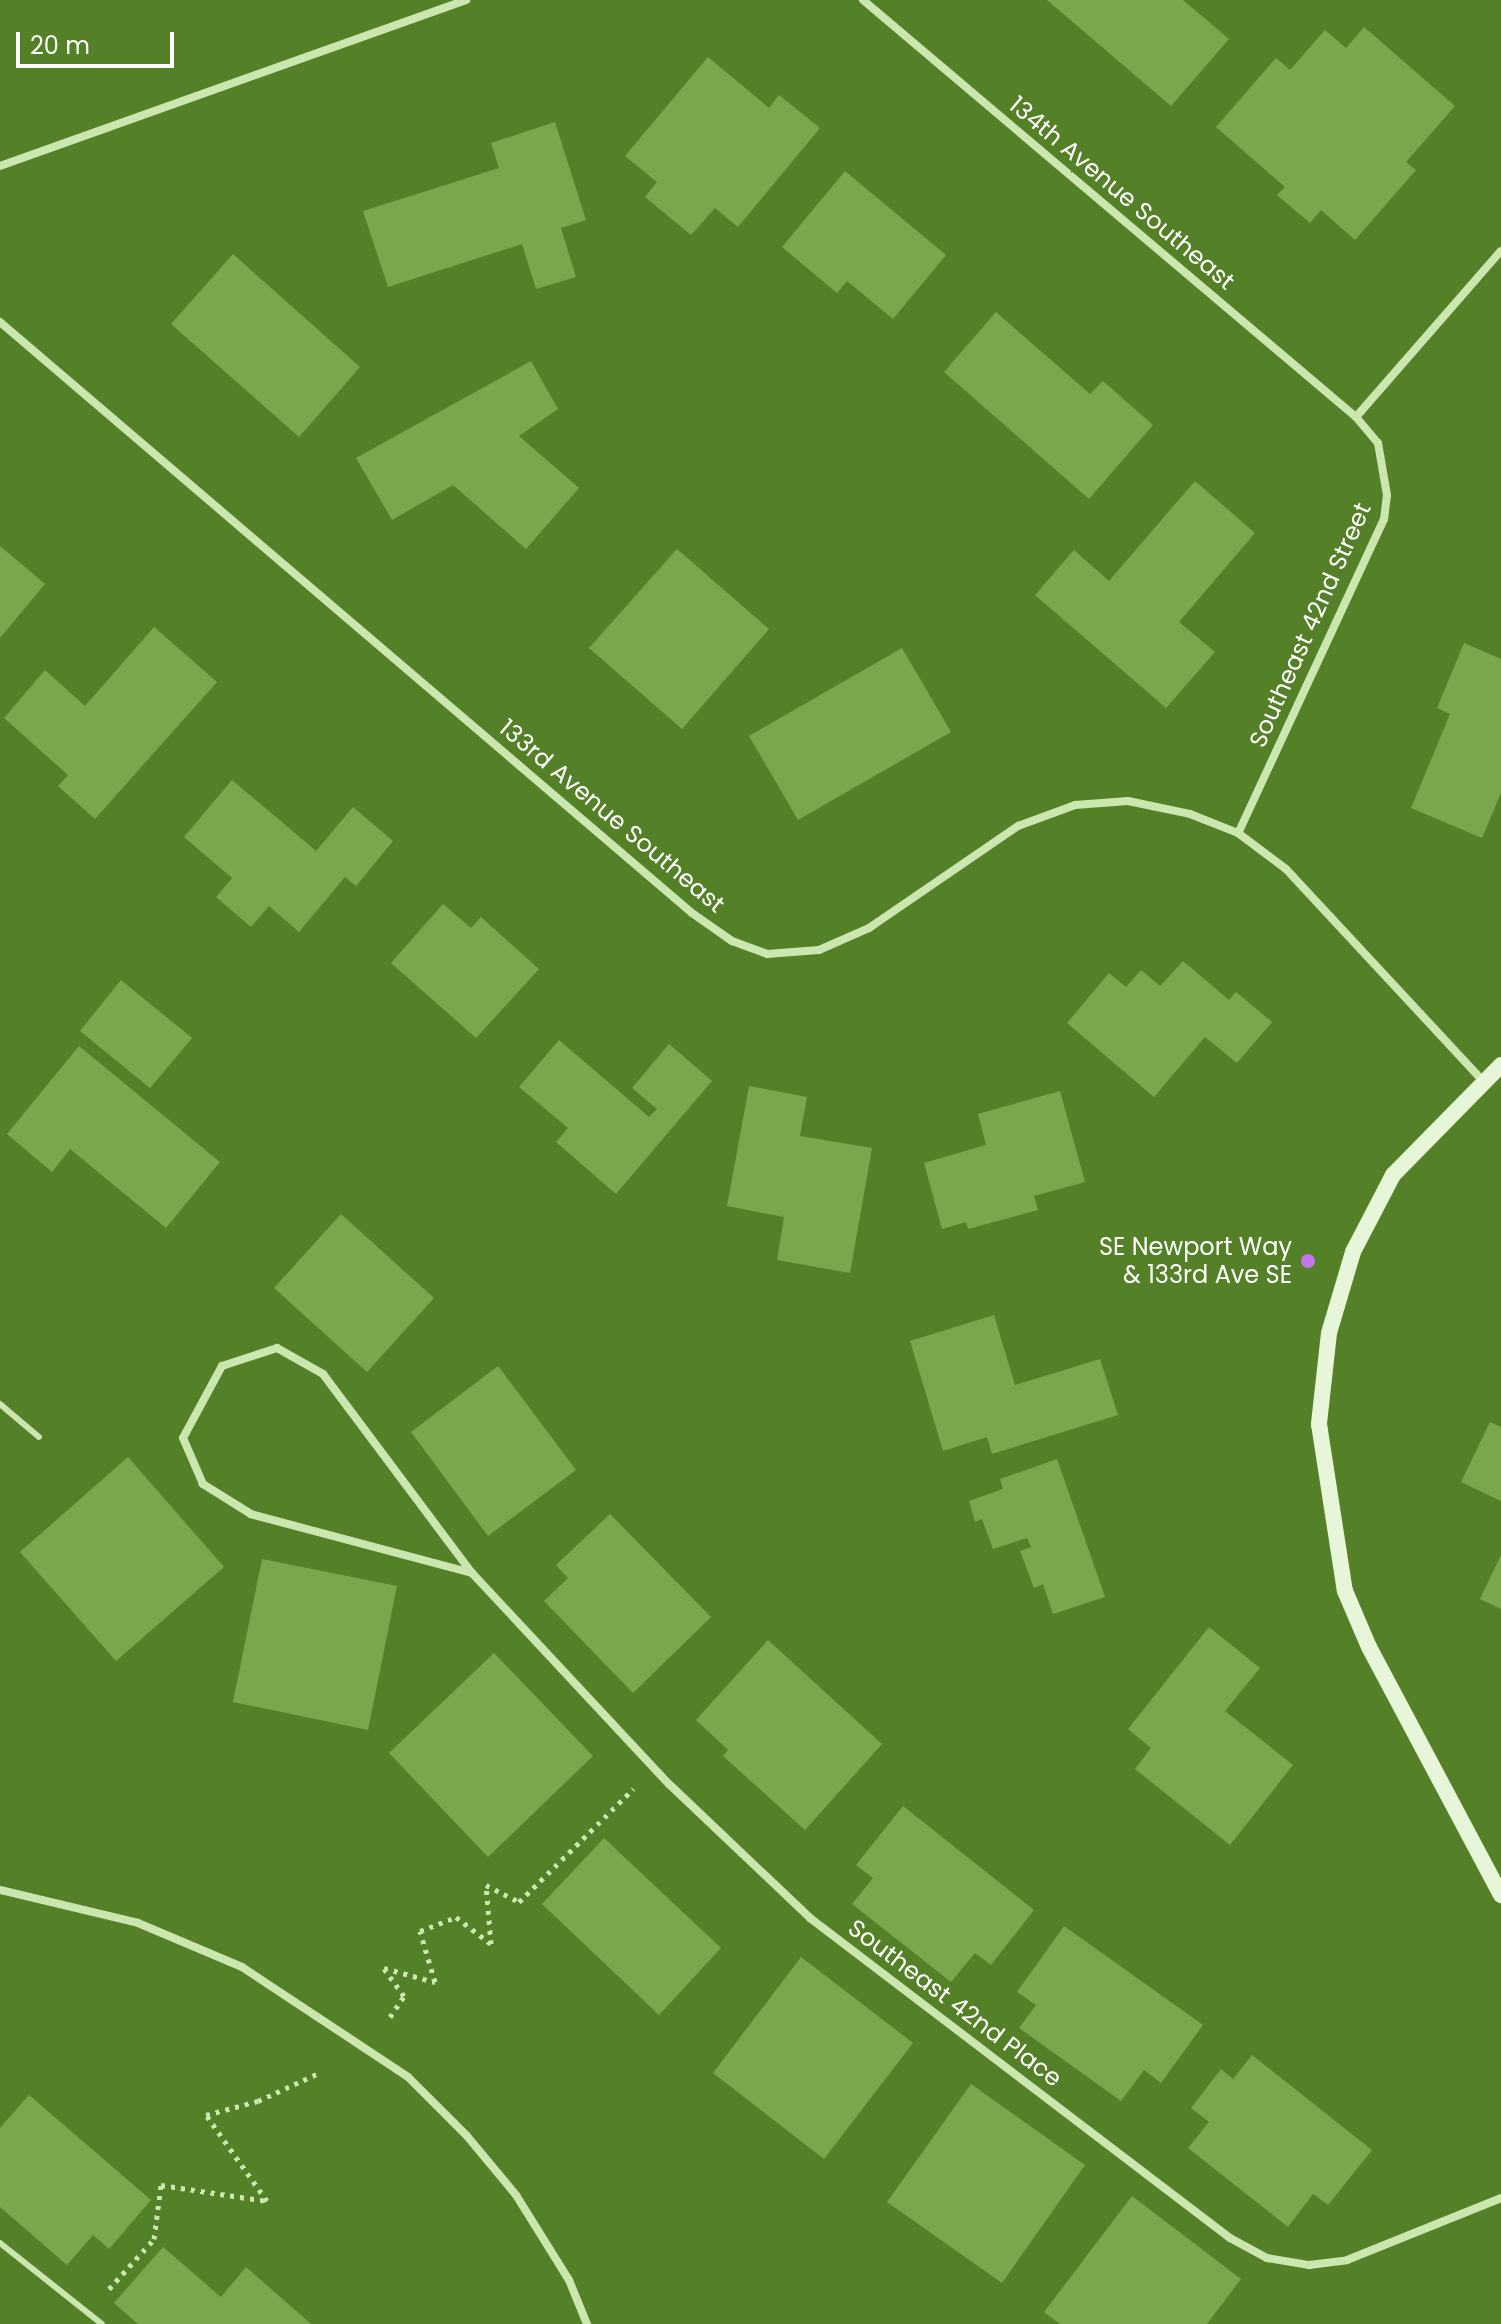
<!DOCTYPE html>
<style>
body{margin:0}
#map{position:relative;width:1501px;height:2324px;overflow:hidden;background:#548127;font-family:Poppins,sans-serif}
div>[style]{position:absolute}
.building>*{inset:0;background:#7ba74c}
.path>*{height:5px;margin-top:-2.5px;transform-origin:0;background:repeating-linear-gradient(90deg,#cbe6af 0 4px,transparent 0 10px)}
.lane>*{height:6px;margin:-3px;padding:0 3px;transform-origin:3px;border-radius:3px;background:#cbe6af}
.street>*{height:8px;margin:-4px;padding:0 4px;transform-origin:4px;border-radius:4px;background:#cbe6af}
.secondary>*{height:16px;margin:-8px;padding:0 8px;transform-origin:8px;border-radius:8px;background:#e7f6d8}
.dots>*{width:22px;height:22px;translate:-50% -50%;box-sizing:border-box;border:4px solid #548127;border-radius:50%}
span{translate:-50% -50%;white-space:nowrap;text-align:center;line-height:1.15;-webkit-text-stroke:8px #548127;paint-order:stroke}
.street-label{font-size:24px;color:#fff}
.poi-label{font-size:24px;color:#fff}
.right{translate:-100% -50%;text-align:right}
.scale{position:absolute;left:16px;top:32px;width:158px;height:36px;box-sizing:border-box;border:4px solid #fff;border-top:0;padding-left:10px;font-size:24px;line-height:28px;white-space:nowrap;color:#fff;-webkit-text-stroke:6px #548127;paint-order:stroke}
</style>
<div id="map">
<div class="building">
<i style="clip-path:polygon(1047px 0,1183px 0,1229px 39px,1171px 106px)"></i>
<i style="clip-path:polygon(1364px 27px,1455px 106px,1406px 162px,1416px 170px,1355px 240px,1321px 210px,1310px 223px,1277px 195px,1285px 187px,1216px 127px,1276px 58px,1290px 70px,1325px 30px,1346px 48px)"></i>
<i style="clip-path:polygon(708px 57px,769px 108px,779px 95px,820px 128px,738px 227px,715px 208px,691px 235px,645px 197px,657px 182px,625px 156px)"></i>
<i style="clip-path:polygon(555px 122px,586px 220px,561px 228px,576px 277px,536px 289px,522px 244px,388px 287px,363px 211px,499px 168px,491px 143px)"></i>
<i style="clip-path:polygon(845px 171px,946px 255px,893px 319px,847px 281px,837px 293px,782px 247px)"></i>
<i style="clip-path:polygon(233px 254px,360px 367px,299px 437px,171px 324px)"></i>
<i style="clip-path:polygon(996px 312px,1090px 394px,1103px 381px,1153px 425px,1089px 499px,944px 372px)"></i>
<i style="clip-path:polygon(531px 361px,558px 409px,519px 436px,579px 488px,526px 549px,453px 485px,392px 520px,356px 458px)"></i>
<i style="clip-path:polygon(1195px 481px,1255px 533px,1179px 622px,1215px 652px,1166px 708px,1035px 595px,1074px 550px,1109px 581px)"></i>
<i style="clip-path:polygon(0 546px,45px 584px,0 638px)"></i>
<i style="clip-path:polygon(677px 549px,769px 629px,682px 729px,589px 648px)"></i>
<i style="clip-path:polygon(154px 627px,217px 682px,95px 819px,58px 786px,68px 775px,4px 718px,45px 670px,85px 706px)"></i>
<i style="clip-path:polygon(1464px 643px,1501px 659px,1501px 793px,1482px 838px,1411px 808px,1450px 714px,1437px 708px)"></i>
<i style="clip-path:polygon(902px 648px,951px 732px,798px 820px,749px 736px)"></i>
<i style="clip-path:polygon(232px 780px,316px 851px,353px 807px,393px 841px,356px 886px,345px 877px,299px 932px,269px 906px,251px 927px,216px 897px,232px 878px,184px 837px)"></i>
<i style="clip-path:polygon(443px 904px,471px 928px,481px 917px,539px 969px,476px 1038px,391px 963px)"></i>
<i style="clip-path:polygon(1183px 961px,1229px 1000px,1236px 992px,1272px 1022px,1237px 1063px,1205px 1037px,1154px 1097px,1067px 1023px,1109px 973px,1126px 987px,1141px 970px,1160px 986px)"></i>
<i style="clip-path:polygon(121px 980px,192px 1038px,150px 1088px,80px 1031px)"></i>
<i style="clip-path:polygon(559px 1040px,649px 1117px,657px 1109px,632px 1088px,669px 1044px,712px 1081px,616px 1194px,556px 1142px,568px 1128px,519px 1087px)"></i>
<i style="clip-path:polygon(79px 1046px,220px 1162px,166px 1228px,70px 1149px,52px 1172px,7px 1134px)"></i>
<i style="clip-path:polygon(749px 1086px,807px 1097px,800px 1136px,872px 1148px,850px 1273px,777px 1260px,784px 1217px,727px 1206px)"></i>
<i style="clip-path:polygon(1060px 1091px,1085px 1182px,1034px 1196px,1038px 1210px,968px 1229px,966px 1222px,942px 1229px,924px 1163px,986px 1145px,978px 1114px)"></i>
<i style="clip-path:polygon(341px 1214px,434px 1298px,367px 1372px,274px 1288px)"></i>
<i style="clip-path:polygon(994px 1315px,1015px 1385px,1100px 1359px,1118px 1415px,992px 1454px,987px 1437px,943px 1451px,910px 1341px)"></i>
<i style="clip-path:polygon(498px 1366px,576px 1470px,488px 1536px,411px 1432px)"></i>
<i style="clip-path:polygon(1490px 1422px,1501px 1427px,1501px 1501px,1461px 1482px)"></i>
<i style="clip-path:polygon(128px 1457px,224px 1567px,116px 1661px,20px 1552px)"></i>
<i style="clip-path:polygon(1057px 1459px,1105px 1597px,1053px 1614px,1043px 1584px,1034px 1588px,1020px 1551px,1031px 1547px,1027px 1538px,993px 1549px,982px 1519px,975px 1522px,969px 1501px,1003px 1489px,1000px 1479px)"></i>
<i style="clip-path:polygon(610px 1514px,711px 1617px,633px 1693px,544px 1601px,568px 1578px,556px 1565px)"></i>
<i style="clip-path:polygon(1501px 1555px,1501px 1609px,1480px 1599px)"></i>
<i style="clip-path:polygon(262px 1559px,397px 1586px,368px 1730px,233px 1702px)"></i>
<i style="clip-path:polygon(1209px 1627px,1260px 1668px,1225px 1711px,1293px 1765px,1230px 1845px,1135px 1769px,1151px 1748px,1128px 1729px)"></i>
<i style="clip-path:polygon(768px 1640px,882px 1744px,805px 1830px,723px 1756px,728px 1750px,696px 1720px)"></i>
<i style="clip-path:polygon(494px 1653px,593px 1756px,488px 1857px,389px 1753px)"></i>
<i style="clip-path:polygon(903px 1806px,1034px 1910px,991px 1965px,975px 1953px,951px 1982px,852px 1904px,873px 1878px,856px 1865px)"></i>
<i style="clip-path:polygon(604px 1838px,721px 1948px,659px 2015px,542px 1904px)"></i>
<i style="clip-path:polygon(1064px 1926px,1203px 2025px,1161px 2083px,1144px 2070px,1121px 2101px,1019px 2028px,1036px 2005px,1017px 1992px)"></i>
<i style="clip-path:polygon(801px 1957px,913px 2043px,824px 2159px,713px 2073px)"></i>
<i style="clip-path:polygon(1252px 2055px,1372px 2150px,1328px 2205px,1313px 2194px,1288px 2227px,1188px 2148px,1209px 2122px,1191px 2108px,1221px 2069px,1233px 2079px)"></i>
<i style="clip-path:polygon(971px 2084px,1085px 2165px,1002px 2283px,887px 2202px)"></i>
<i style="clip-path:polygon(29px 2095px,151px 2200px,109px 2249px,93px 2235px,67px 2265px,0 2207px,0 2128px)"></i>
<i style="clip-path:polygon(1132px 2196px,1241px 2279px,1207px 2324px,1060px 2324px,1044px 2312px)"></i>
<i style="clip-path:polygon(163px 2247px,221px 2297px,246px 2267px,311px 2324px,138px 2324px,114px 2303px)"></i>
</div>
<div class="path">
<i style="left:390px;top:2017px;width:25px;rotate:-56deg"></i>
<i style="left:404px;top:1996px;width:34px;rotate:-126deg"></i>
<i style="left:384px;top:1968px;width:53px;rotate:15.4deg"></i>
<i style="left:435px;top:1982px;width:53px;rotate:-106.4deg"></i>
<i style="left:420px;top:1931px;width:39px;rotate:-21deg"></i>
<i style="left:456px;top:1917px;width:44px;rotate:37.6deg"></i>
<i style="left:491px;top:1944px;width:59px;rotate:-94.8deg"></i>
<i style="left:486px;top:1885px;width:37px;rotate:27deg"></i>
<i style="left:519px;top:1902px;width:161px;rotate:-44.7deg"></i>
<i style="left:109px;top:2289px;width:67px;rotate:-48deg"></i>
<i style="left:154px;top:2239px;width:54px;rotate:-82.6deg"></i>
<i style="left:161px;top:2185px;width:107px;rotate:8.6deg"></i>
<i style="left:267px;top:2201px;width:105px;rotate:-125.3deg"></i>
<i style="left:206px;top:2115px;width:54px;rotate:-15.1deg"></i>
<i style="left:258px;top:2101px;width:67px;rotate:-24.7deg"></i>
</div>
<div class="lane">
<i style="left:0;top:1404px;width:51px;rotate:40.2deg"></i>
<i style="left:0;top:2243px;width:130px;rotate:38.5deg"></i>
</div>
<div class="street">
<i style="left:863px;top:0;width:646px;rotate:40.23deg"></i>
<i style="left:1356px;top:417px;width:34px;rotate:50deg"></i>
<i style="left:1378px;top:443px;width:53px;rotate:80.2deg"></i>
<i style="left:1387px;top:495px;width:24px;rotate:97deg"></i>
<i style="left:1384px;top:519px;width:346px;rotate:114.9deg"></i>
<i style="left:0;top:166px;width:495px;rotate:-19.6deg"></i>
<i style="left:0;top:322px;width:910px;rotate:40.5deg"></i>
<i style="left:692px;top:913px;width:49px;rotate:35deg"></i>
<i style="left:732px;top:941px;width:37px;rotate:20deg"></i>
<i style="left:767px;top:954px;width:52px;rotate:-4.4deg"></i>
<i style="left:819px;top:950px;width:55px;rotate:-23.7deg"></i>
<i style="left:869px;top:928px;width:181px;rotate:-34.4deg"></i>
<i style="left:1018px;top:826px;width:61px;rotate:-20.2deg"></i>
<i style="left:1075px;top:805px;width:53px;rotate:-4.3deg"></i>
<i style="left:1128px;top:801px;width:63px;rotate:11.8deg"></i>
<i style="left:1190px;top:814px;width:52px;rotate:21.6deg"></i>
<i style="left:1238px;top:833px;width:60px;rotate:36.9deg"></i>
<i style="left:1286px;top:869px;width:288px;rotate:47.1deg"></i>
<i style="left:1356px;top:417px;width:220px;rotate:-48.9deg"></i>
<i style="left:472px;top:1573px;width:229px;rotate:-165.1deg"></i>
<i style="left:251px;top:1514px;width:57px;rotate:-148deg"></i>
<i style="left:203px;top:1484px;width:50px;rotate:-113.5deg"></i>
<i style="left:183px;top:1438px;width:82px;rotate:-61.6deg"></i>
<i style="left:222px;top:1366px;width:58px;rotate:-18.1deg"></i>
<i style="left:277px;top:1348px;width:53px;rotate:29.5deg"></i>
<i style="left:323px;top:1374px;width:249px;rotate:53.2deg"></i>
<i style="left:472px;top:1573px;width:289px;rotate:47deg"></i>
<i style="left:669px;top:1784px;width:195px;rotate:43.5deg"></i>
<i style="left:810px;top:1918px;width:528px;rotate:37.3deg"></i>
<i style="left:1230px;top:2238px;width:42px;rotate:28.4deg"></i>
<i style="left:1267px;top:2258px;width:43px;rotate:9.5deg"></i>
<i style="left:1309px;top:2265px;width:38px;rotate:-7deg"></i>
<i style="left:1347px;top:2260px;width:166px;rotate:-21.9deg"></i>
<i style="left:0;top:1890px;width:142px;rotate:13.4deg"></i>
<i style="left:138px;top:1923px;width:113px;rotate:22.9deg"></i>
<i style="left:242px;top:1967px;width:199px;rotate:33.5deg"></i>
<i style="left:408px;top:2077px;width:83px;rotate:45deg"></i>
<i style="left:467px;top:2136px;width:77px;rotate:50.3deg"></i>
<i style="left:516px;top:2195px;width:100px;rotate:58.1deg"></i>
<i style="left:569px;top:2280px;width:48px;rotate:67.8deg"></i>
</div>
<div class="secondary">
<i style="left:1501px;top:1065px;width:154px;rotate:134.5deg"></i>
<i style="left:1393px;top:1175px;width:87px;rotate:117.5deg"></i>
<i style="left:1353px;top:1252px;width:84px;rotate:106.5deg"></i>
<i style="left:1329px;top:1333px;width:92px;rotate:96.3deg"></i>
<i style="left:1319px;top:1424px;width:169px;rotate:81.2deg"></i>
<i style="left:1345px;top:1591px;width:61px;rotate:66.8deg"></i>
<i style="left:1369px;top:1647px;width:281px;rotate:62deg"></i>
</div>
<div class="dots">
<i style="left:1308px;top:1261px;background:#c375ee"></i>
</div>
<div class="street-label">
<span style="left:1122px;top:193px;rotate:40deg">134th Avenue Southeast</span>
<span style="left:1310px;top:625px;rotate:-66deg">Southeast 42nd Street</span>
<span style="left:612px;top:816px;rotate:40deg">133rd Avenue Southeast</span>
<span style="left:955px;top:2003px;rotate:37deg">Southeast 42nd Place</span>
</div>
<div class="poi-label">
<span class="right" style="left:1292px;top:1261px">SE Newport Way<br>&amp; 133rd Ave SE</span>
</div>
<div class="scale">20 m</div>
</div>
